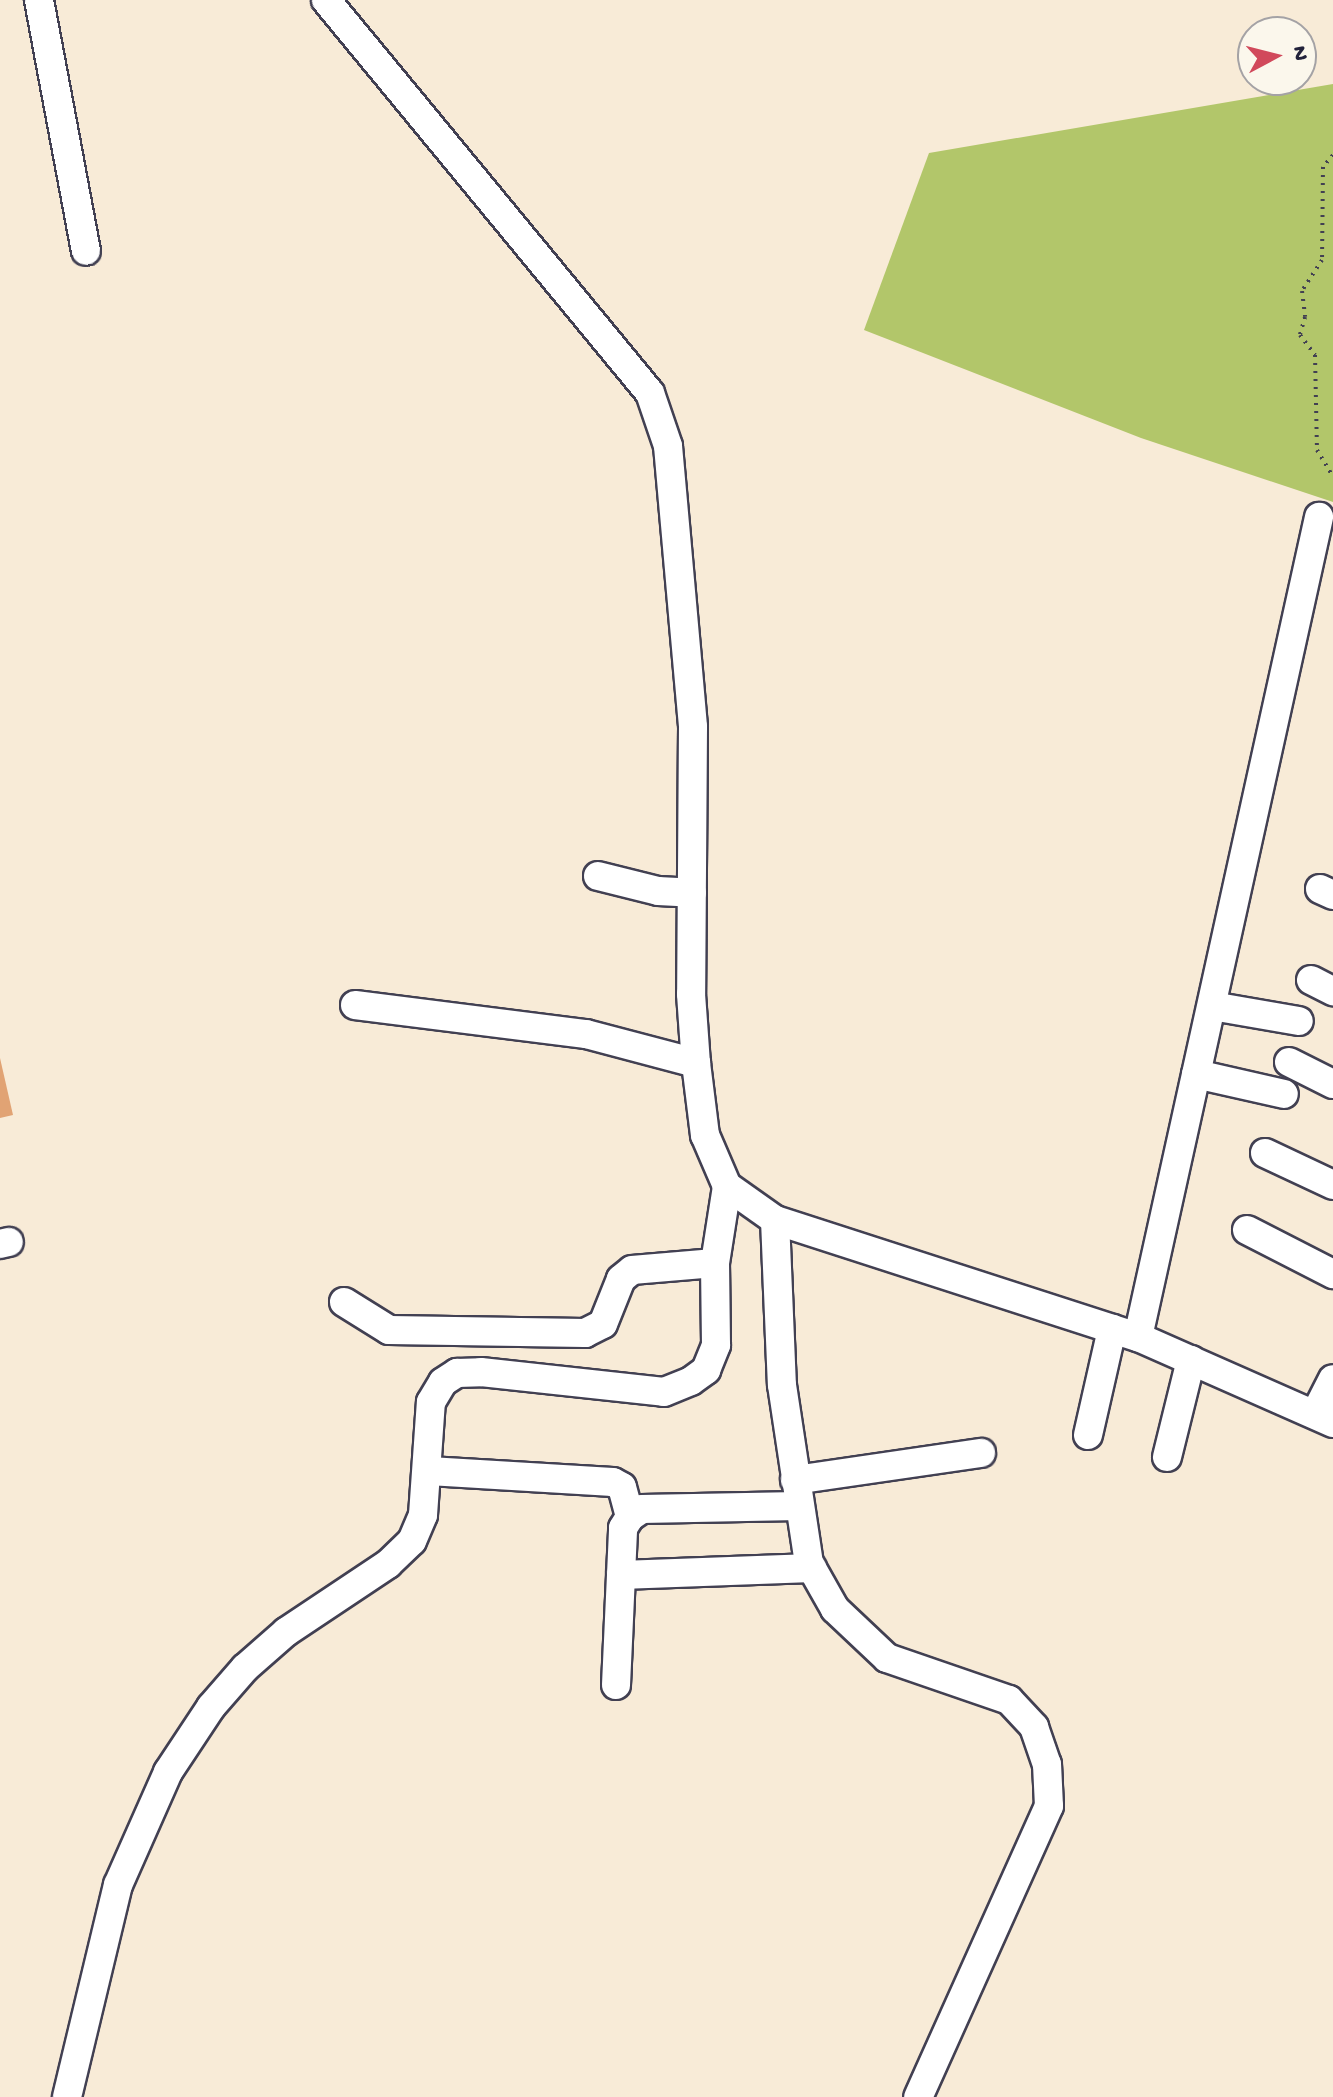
<!DOCTYPE html>
<style>
body{margin:0}
#map{position:relative;width:1333px;height:2097px;overflow:hidden;background:#f8ebd7;font-family:"Gochi Hand",sans-serif}
div>[style]{position:absolute}
.green>*{inset:0;background:#b2c66a}
.building>*{inset:0;background:#e1a374}
.path>*{height:4px;margin-top:-2px;transform-origin:0;background:repeating-linear-gradient(90deg,#424052 0 2px,transparent 0 8px)}
.roads{filter:drop-shadow(2px 0 #424052) drop-shadow(-2px 0 #424052) drop-shadow(0 2px #424052) drop-shadow(0 -2px #424052)}
.minor>*{height:28px;margin:-14px;padding:0 14px;transform-origin:14px;border-radius:14px;background:#fff}
span{translate:-50% -50%;white-space:nowrap;text-align:center;line-height:1.15;-webkit-text-stroke:7px #fbf7ec;paint-order:stroke}
.north{position:absolute;left:1237px;top:16px;width:80px;height:80px;box-sizing:border-box;background:#fbf7ec;border:2px solid #a4a2a5;border-radius:50%;rotate:83deg;font-size:22px;font-weight:700;line-height:32px;text-align:center;color:#22223b}
.north::after{content:'';display:block;margin:auto;width:28px;height:36px;background:#d1495b;clip-path:polygon(50% 0,100% 100%,50% 72%,0 100%)}
</style>
<div id="map">
<div class="green">
<i style="clip-path:polygon(1333px 84px,1333px 502px,1141px 438px,864px 330px,929px 153px)"></i>
</div>
<div class="building">
<i style="clip-path:polygon(0 1058px,13px 1115px,0 1118px)"></i>
</div>
<div class="path">
<i style="left:1333px;top:155px;width:16px;rotate:130deg"></i>
<i style="left:1323px;top:167px;width:93px;rotate:90.6deg"></i>
<i style="left:1322px;top:260px;width:37px;rotate:123deg"></i>
<i style="left:1302px;top:291px;width:26px;rotate:83deg"></i>
<i style="left:1305px;top:317px;width:19px;rotate:106deg"></i>
<i style="left:1300px;top:335px;width:25px;rotate:53deg"></i>
<i style="left:1315px;top:355px;width:95px;rotate:88.8deg"></i>
<i style="left:1317px;top:450px;width:31px;rotate:59deg"></i>
</div>
<div class="roads">
<div class="minor">
<i style="left:39px;top:0;width:255px;rotate:79.4deg"></i>
<i style="left:326px;top:0;width:509px;rotate:50.5deg"></i>
<i style="left:650px;top:393px;width:56px;rotate:71.2deg"></i>
<i style="left:668px;top:446px;width:282px;rotate:84.9deg"></i>
<i style="left:693px;top:727px;width:267px;rotate:90.4deg"></i>
<i style="left:691px;top:994px;width:69px;rotate:85.9deg"></i>
<i style="left:696px;top:1063px;width:73px;rotate:82.9deg"></i>
<i style="left:705px;top:1135px;width:56px;rotate:66.7deg"></i>
<i style="left:727px;top:1186px;width:59px;rotate:35.3deg"></i>
<i style="left:775px;top:1220px;width:381px;rotate:17.9deg"></i>
<i style="left:1138px;top:1337px;width:213px;rotate:23.8deg"></i>
<i style="left:598px;top:876px;width:62px;rotate:14deg"></i>
<i style="left:658px;top:891px;width:34px;rotate:3deg"></i>
<i style="left:1320px;top:889px;width:14px;rotate:25deg"></i>
<i style="left:1311px;top:980px;width:25px;rotate:27deg"></i>
<i style="left:355px;top:1005px;width:233px;rotate:7.2deg"></i>
<i style="left:586px;top:1034px;width:114px;rotate:14.8deg"></i>
<i style="left:1212px;top:1006px;width:88px;rotate:9.8deg"></i>
<i style="left:1289px;top:1062px;width:49px;rotate:26.6deg"></i>
<i style="left:1196px;top:1074px;width:90px;rotate:12.8deg"></i>
<i style="left:1265px;top:1153px;width:75px;rotate:25.2deg"></i>
<i style="left:775px;top:1220px;width:165px;rotate:87.6deg"></i>
<i style="left:782px;top:1385px;width:180px;rotate:81.4deg"></i>
<i style="left:809px;top:1563px;width:53px;rotate:60.5deg"></i>
<i style="left:835px;top:1609px;width:71px;rotate:43.3deg"></i>
<i style="left:887px;top:1658px;width:129px;rotate:19deg"></i>
<i style="left:1009px;top:1700px;width:37px;rotate:47deg"></i>
<i style="left:1034px;top:1727px;width:39px;rotate:71deg"></i>
<i style="left:1047px;top:1764px;width:42px;rotate:87.3deg"></i>
<i style="left:1049px;top:1806px;width:319px;rotate:114.2deg"></i>
<i style="left:1247px;top:1230px;width:97px;rotate:27.1deg"></i>
<i style="left:0;top:1244px;width:9px;rotate:-13deg"></i>
<i style="left:344px;top:1302px;width:53px;rotate:31.9deg"></i>
<i style="left:389px;top:1330px;width:196px;rotate:0.9deg"></i>
<i style="left:585px;top:1333px;width:20px;rotate:-27deg"></i>
<i style="left:603px;top:1324px;width:48px;rotate:-68.2deg"></i>
<i style="left:621px;top:1279px;width:14px;rotate:-39deg"></i>
<i style="left:632px;top:1270px;width:83px;rotate:-4.8deg"></i>
<i style="left:1138px;top:1337px;width:840px;rotate:-77.55deg"></i>
<i style="left:1315px;top:1414px;width:39px;rotate:-63deg"></i>
<i style="left:1088px;top:1435px;width:109px;rotate:-77.2deg"></i>
<i style="left:1167px;top:1457px;width:100px;rotate:-76.1deg"></i>
<i style="left:429px;top:1471px;width:184px;rotate:3.4deg"></i>
<i style="left:613px;top:1482px;width:10px;rotate:29deg"></i>
<i style="left:622px;top:1487px;width:31px;rotate:75deg"></i>
<i style="left:795px;top:1480px;width:188px;rotate:-8.3deg"></i>
<i style="left:621px;top:1575px;width:191px;rotate:-2.1deg"></i>
<i style="left:616px;top:1685px;width:157px;rotate:-87.4deg"></i>
<i style="left:623px;top:1528px;width:13px;rotate:-58deg"></i>
<i style="left:630px;top:1517px;width:14px;rotate:-34deg"></i>
<i style="left:642px;top:1509px;width:156px;rotate:-1.1deg"></i>
<i style="left:67px;top:2097px;width:218px;rotate:-76.5deg"></i>
<i style="left:118px;top:1885px;width:124px;rotate:-66.1deg"></i>
<i style="left:168px;top:1772px;width:78px;rotate:-56.5deg"></i>
<i style="left:211px;top:1707px;width:52px;rotate:-48.9deg"></i>
<i style="left:245px;top:1668px;width:55px;rotate:-41.3deg"></i>
<i style="left:286px;top:1632px;width:123px;rotate:-33.7deg"></i>
<i style="left:388px;top:1564px;width:33px;rotate:-44deg"></i>
<i style="left:412px;top:1541px;width:28px;rotate:-67deg"></i>
<i style="left:423px;top:1515px;width:113px;rotate:-86deg"></i>
<i style="left:431px;top:1402px;width:23px;rotate:-59deg"></i>
<i style="left:443px;top:1382px;width:17px;rotate:-33deg"></i>
<i style="left:457px;top:1373px;width:24px;rotate:-2deg"></i>
<i style="left:481px;top:1372px;width:184px;rotate:6.2deg"></i>
<i style="left:664px;top:1392px;width:29px;rotate:-22deg"></i>
<i style="left:691px;top:1381px;width:19px;rotate:-36deg"></i>
<i style="left:706px;top:1370px;width:27px;rotate:-68deg"></i>
<i style="left:716px;top:1345px;width:82px;rotate:-90.7deg"></i>
<i style="left:715px;top:1263px;width:78px;rotate:-81.1deg"></i>
</div>
</div>
<div class="north">N</div>
</div>
